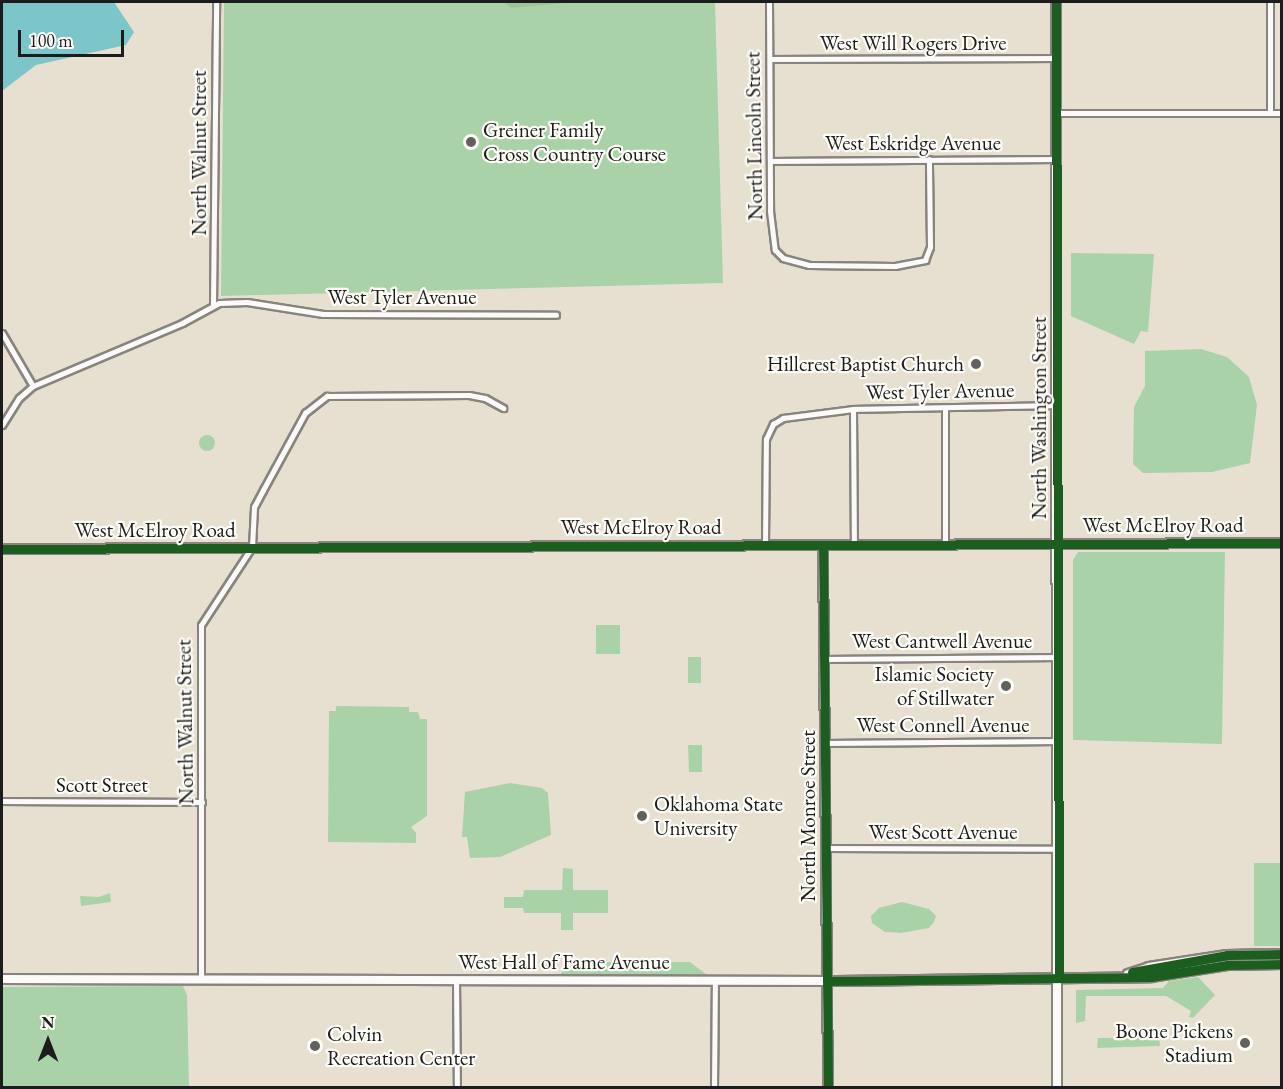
<!DOCTYPE html>
<style>
body{margin:0}
#map{position:relative;width:1283px;height:1089px;overflow:hidden;background:#e7e0d1;font-family:"EB Garamond",serif}
div>[style]{position:absolute}
.green>*{inset:0;background:#aad2a8}
.round{border-radius:50%}
.forest>*{inset:0;background:#9ec39e}
.water>*{inset:0;background:#7cc6c9}
.roads{filter:drop-shadow(2px 0 #88847d) drop-shadow(-2px 0 #88847d) drop-shadow(0 2px #88847d) drop-shadow(0 -2px #88847d)}
.street>*{height:5px;margin:-2.5px;padding:0 2.5px;transform-origin:2.5px;border-radius:2.5px;background:#fbfaf8}
.secondary>*{height:8px;margin:-4px;padding:0 4px;transform-origin:4px;border-radius:4px;background:#fbfaf8}
.cycleway>*{height:9px;margin:-4.5px;padding:0 4.5px;transform-origin:4.5px;border-radius:4.5px;background:#1b5e20}
.dots>*{width:16px;height:16px;translate:-50% -50%;box-sizing:border-box;border:3px solid #fdfcf7;border-radius:50%}
span{translate:-50% -50%;white-space:nowrap;text-align:center;line-height:1.15;-webkit-text-stroke:4.5px #fdfcf7;paint-order:stroke}
.street-label{font-size:21px;color:#1c1c1c}
.poi-label{font-size:21px;color:#1c1c1c}
.left{translate:0 -50%;text-align:left}
.right{translate:-100% -50%;text-align:right}
.frame{position:absolute;inset:0;border:3px solid #1c1c1c;pointer-events:none}
.north{position:absolute;left:18px;top:1011px;width:60px;height:60px;-webkit-text-stroke:4px #fdfcf7;paint-order:stroke;rotate:0deg;font-size:16px;font-weight:700;line-height:24px;text-align:center;color:#1c1c1c}
.north::after{content:'';display:block;margin:auto;width:21px;height:27px;background:#1c1c1c;clip-path:polygon(50% 0,100% 100%,50% 72%,0 100%)}
.scale{position:absolute;left:18px;top:30px;width:106px;height:27px;box-sizing:border-box;border:3px solid #1c1c1c;border-top:0;padding-left:8px;font-size:18px;line-height:21px;white-space:nowrap;color:#1c1c1c;-webkit-text-stroke:4px #fdfcf7;paint-order:stroke}
</style>
<div id="map">
<div class="green">
<i style="clip-path:polygon(224px 2px,715px 2px,723px 283px,221px 296px)"></i>
<i style="clip-path:polygon(1071px 253px,1154px 254px,1148px 332px,1141px 331px,1134px 344px,1071px 316px)"></i>
<i style="clip-path:polygon(1201px 349px,1227px 357px,1249px 377px,1257px 405px,1250px 463px,1212px 472px,1143px 473px,1133px 464px,1134px 407px,1145px 386px,1145px 351px)"></i>
<i class="round" style="left:199px;top:435px;width:16px;height:16px"></i>
<i style="clip-path:polygon(1078px 552px,1225px 552px,1222px 744px,1073px 740px,1073px 560px)"></i>
<i style="clip-path:polygon(596px 625px,620px 625px,620px 654px,596px 654px)"></i>
<i style="clip-path:polygon(688px 657px,701px 657px,701px 683px,688px 683px)"></i>
<i style="clip-path:polygon(336px 706px,409px 707px,409px 712px,418px 712px,420px 719px,427px 719px,427px 816px,411px 827px,416px 833px,416px 843px,328px 842px,329px 711px,336px 711px)"></i>
<i style="clip-path:polygon(688px 745px,702px 745px,702px 772px,689px 772px)"></i>
<i style="clip-path:polygon(510px 783px,542px 788px,548px 793px,551px 835px,500px 857px,470px 858px,467px 837px,462px 837px,465px 792px)"></i>
<i style="clip-path:polygon(1254px 863px,1281px 863px,1281px 946px,1254px 946px)"></i>
<i style="clip-path:polygon(563px 868px,573px 869px,573px 890px,608px 890px,608px 913px,573px 913px,573px 930px,561px 930px,561px 913px,524px 913px,523px 908px,504px 908px,504px 897px,523px 897px,524px 890px,562px 890px)"></i>
<i style="clip-path:polygon(110px 893px,111px 902px,81px 906px,80px 896px,99px 897px)"></i>
<i style="clip-path:polygon(902px 902px,929px 909px,936px 916px,934px 922px,929px 928px,901px 933px,885px 932px,872px 923px,871px 916px,879px 908px)"></i>
<i style="clip-path:polygon(603px 962px,690px 962px,715px 981px,557px 980px,564px 968px)"></i>
<i style="clip-path:polygon(1198px 977px,1215px 995px,1193px 1018px,1189px 1017px,1191px 1011px,1166px 996px,1086px 996px,1085px 1021px,1076px 1023px,1076px 990px,1163px 988px,1169px 981px)"></i>
<i style="clip-path:polygon(183px 986px,187px 995px,189px 1087px,2px 1087px,2px 987px)"></i>
<i style="clip-path:polygon(1098px 1038px,1159px 1038px,1160px 1046px,1097px 1048px)"></i>
</div>
<div class="forest">
<i style="clip-path:polygon(503px 2px,577px 2px,511px 8px)"></i>
</div>
<div class="water">
<i style="clip-path:polygon(2px 2px,114px 2px,134px 32px,126px 45px,36px 65px,2px 91px)"></i>
</div>
<div class="roads">
<div class="street">
<i style="left:769px;top:2px;width:209px;rotate:89.7deg"></i>
<i style="left:770px;top:211px;width:39px;rotate:83deg"></i>
<i style="left:775px;top:250px;width:11px;rotate:45deg"></i>
<i style="left:783px;top:258px;width:27px;rotate:15deg"></i>
<i style="left:809px;top:265px;width:86px;rotate:0.7deg"></i>
<i style="left:895px;top:266px;width:31px;rotate:-11deg"></i>
<i style="left:925px;top:260px;width:14px;rotate:-69deg"></i>
<i style="left:930px;top:247px;width:88px;rotate:-90.7deg"></i>
<i style="left:1270px;top:3px;width:109px;rotate:90deg"></i>
<i style="left:770px;top:59px;width:287px;rotate:-0.2deg"></i>
<i style="left:1055px;top:113px;width:227px"></i>
<i style="left:771px;top:161px;width:285px;rotate:-0.4deg"></i>
<i style="left:213px;top:305px;width:303px;rotate:-89.4deg"></i>
<i style="left:2px;top:333px;width:61px;rotate:59.7deg"></i>
<i style="left:945px;top:408px;width:135px;rotate:90deg"></i>
<i style="left:853px;top:409px;width:135px;rotate:89.6deg"></i>
<i style="left:2px;top:425px;width:32px;rotate:-58deg"></i>
<i style="left:19px;top:398px;width:18px;rotate:-41deg"></i>
<i style="left:33px;top:386px;width:162px;rotate:-22.9deg"></i>
<i style="left:182px;top:323px;width:42px;rotate:-28.4deg"></i>
<i style="left:219px;top:303px;width:28px;rotate:-2deg"></i>
<i style="left:247px;top:302px;width:77px;rotate:9deg"></i>
<i style="left:323px;top:314px;width:233px;rotate:0.2deg"></i>
<i style="left:765px;top:545px;width:106px;rotate:-89.5deg"></i>
<i style="left:766px;top:439px;width:17px;rotate:-65deg"></i>
<i style="left:773px;top:424px;width:12px;rotate:-31deg"></i>
<i style="left:783px;top:418px;width:71px;rotate:-7.3deg"></i>
<i style="left:853px;top:409px;width:204px;rotate:-1.1deg"></i>
<i style="left:825px;top:659px;width:233px;rotate:-0.5deg"></i>
<i style="left:826px;top:743px;width:232px;rotate:-0.5deg"></i>
<i style="left:2px;top:801px;width:200px;rotate:0.3deg"></i>
<i style="left:826px;top:848px;width:232px;rotate:0.2deg"></i>
<i style="left:201px;top:980px;width:355px;rotate:-90deg"></i>
<i style="left:201px;top:625px;width:93px;rotate:-56.8deg"></i>
<i style="left:252px;top:547px;width:40px;rotate:-87.1deg"></i>
<i style="left:254px;top:507px;width:19px;rotate:-62deg"></i>
<i style="left:263px;top:490px;width:88px;rotate:-61.4deg"></i>
<i style="left:305px;top:413px;width:28px;rotate:-38deg"></i>
<i style="left:327px;top:396px;width:142px;rotate:-0.4deg"></i>
<i style="left:469px;top:395px;width:16px;rotate:11deg"></i>
<i style="left:485px;top:398px;width:21px;rotate:29deg"></i>
<i style="left:456px;top:980px;width:108px;rotate:89.5deg"></i>
<i style="left:714px;top:1088px;width:107px;rotate:-89.5deg"></i>
</div>
<div class="secondary">
<i style="left:1056px;top:2px;width:1086px;rotate:89.95deg"></i>
<i style="left:823px;top:545px;width:543px;rotate:89.47deg"></i>
<i style="left:2px;top:549px;width:1280px;rotate:-0.27deg"></i>
<i style="left:1128px;top:974px;width:22px;rotate:-18deg"></i>
<i style="left:1149px;top:967px;width:79px;rotate:-8.7deg"></i>
<i style="left:1227px;top:955px;width:55px;rotate:-1deg"></i>
<i style="left:2px;top:979px;width:835px;rotate:0.14deg"></i>
<i style="left:837px;top:981px;width:314px;rotate:-0.7deg"></i>
<i style="left:1151px;top:977px;width:77px;rotate:-9deg"></i>
<i style="left:1227px;top:965px;width:55px;rotate:-1deg"></i>
</div>
</div>
<div class="cycleway">
<i style="left:1056px;top:2px;width:976px;rotate:89.82deg"></i>
<i style="left:823px;top:545px;width:543px;rotate:89.47deg"></i>
<i style="left:2px;top:549px;width:1280px;rotate:-0.27deg"></i>
<i style="left:1132px;top:972px;width:97px;rotate:-10.1deg"></i>
<i style="left:1227px;top:955px;width:55px;rotate:-1deg"></i>
<i style="left:828px;top:981px;width:323px;rotate:-0.7deg"></i>
<i style="left:1151px;top:977px;width:77px;rotate:-9deg"></i>
<i style="left:1227px;top:965px;width:55px;rotate:-1deg"></i>
</div>
<div class="dots">
<i style="left:471px;top:142px;background:#63615b"></i>
<i style="left:976px;top:364px;background:#63615b"></i>
<i style="left:1006px;top:686px;background:#63615b"></i>
<i style="left:642px;top:816px;background:#63615b"></i>
<i style="left:1245px;top:1043px;background:#63615b"></i>
<i style="left:315px;top:1046px;background:#63615b"></i>
</div>
<div class="street-label">
<span style="left:913px;top:43px">West Will Rogers Drive</span>
<span style="left:754px;top:136px;rotate:-91deg">North Lincoln Street</span>
<span style="left:913px;top:143px">West Eskridge Avenue</span>
<span style="left:199px;top:153px;rotate:-90deg">North Walnut Street</span>
<span style="left:402px;top:297px">West Tyler Avenue</span>
<span style="left:940px;top:391px;rotate:-1deg">West Tyler Avenue</span>
<span style="left:1039px;top:418px;rotate:-90deg">North Washington Street</span>
<span style="left:1163px;top:525px">West McElroy Road</span>
<span style="left:641px;top:527px">West McElroy Road</span>
<span style="left:155px;top:530px">West McElroy Road</span>
<span style="left:942px;top:641px">West Cantwell Avenue</span>
<span style="left:185px;top:722px;rotate:-91deg">North Walnut Street</span>
<span style="left:943px;top:725px">West Connell Avenue</span>
<span style="left:102px;top:785px">Scott Street</span>
<span style="left:808px;top:816px;rotate:-90deg">North Monroe Street</span>
<span style="left:943px;top:832px">West Scott Avenue</span>
<span style="left:564px;top:962px">West Hall of Fame Avenue</span>
</div>
<div class="poi-label">
<span class="left" style="left:483px;top:142px">Greiner Family<br>Cross Country Course</span>
<span class="right" style="left:964px;top:364px">Hillcrest Baptist Church</span>
<span class="right" style="left:994px;top:686px">Islamic Society<br>of Stillwater</span>
<span class="left" style="left:654px;top:816px">Oklahoma State<br>University</span>
<span class="right" style="left:1233px;top:1043px">Boone Pickens<br>Stadium</span>
<span class="left" style="left:327px;top:1046px">Colvin<br>Recreation Center</span>
</div>
<div class="frame"></div>
<div class="north">N</div>
<div class="scale">100 m</div>
</div>
